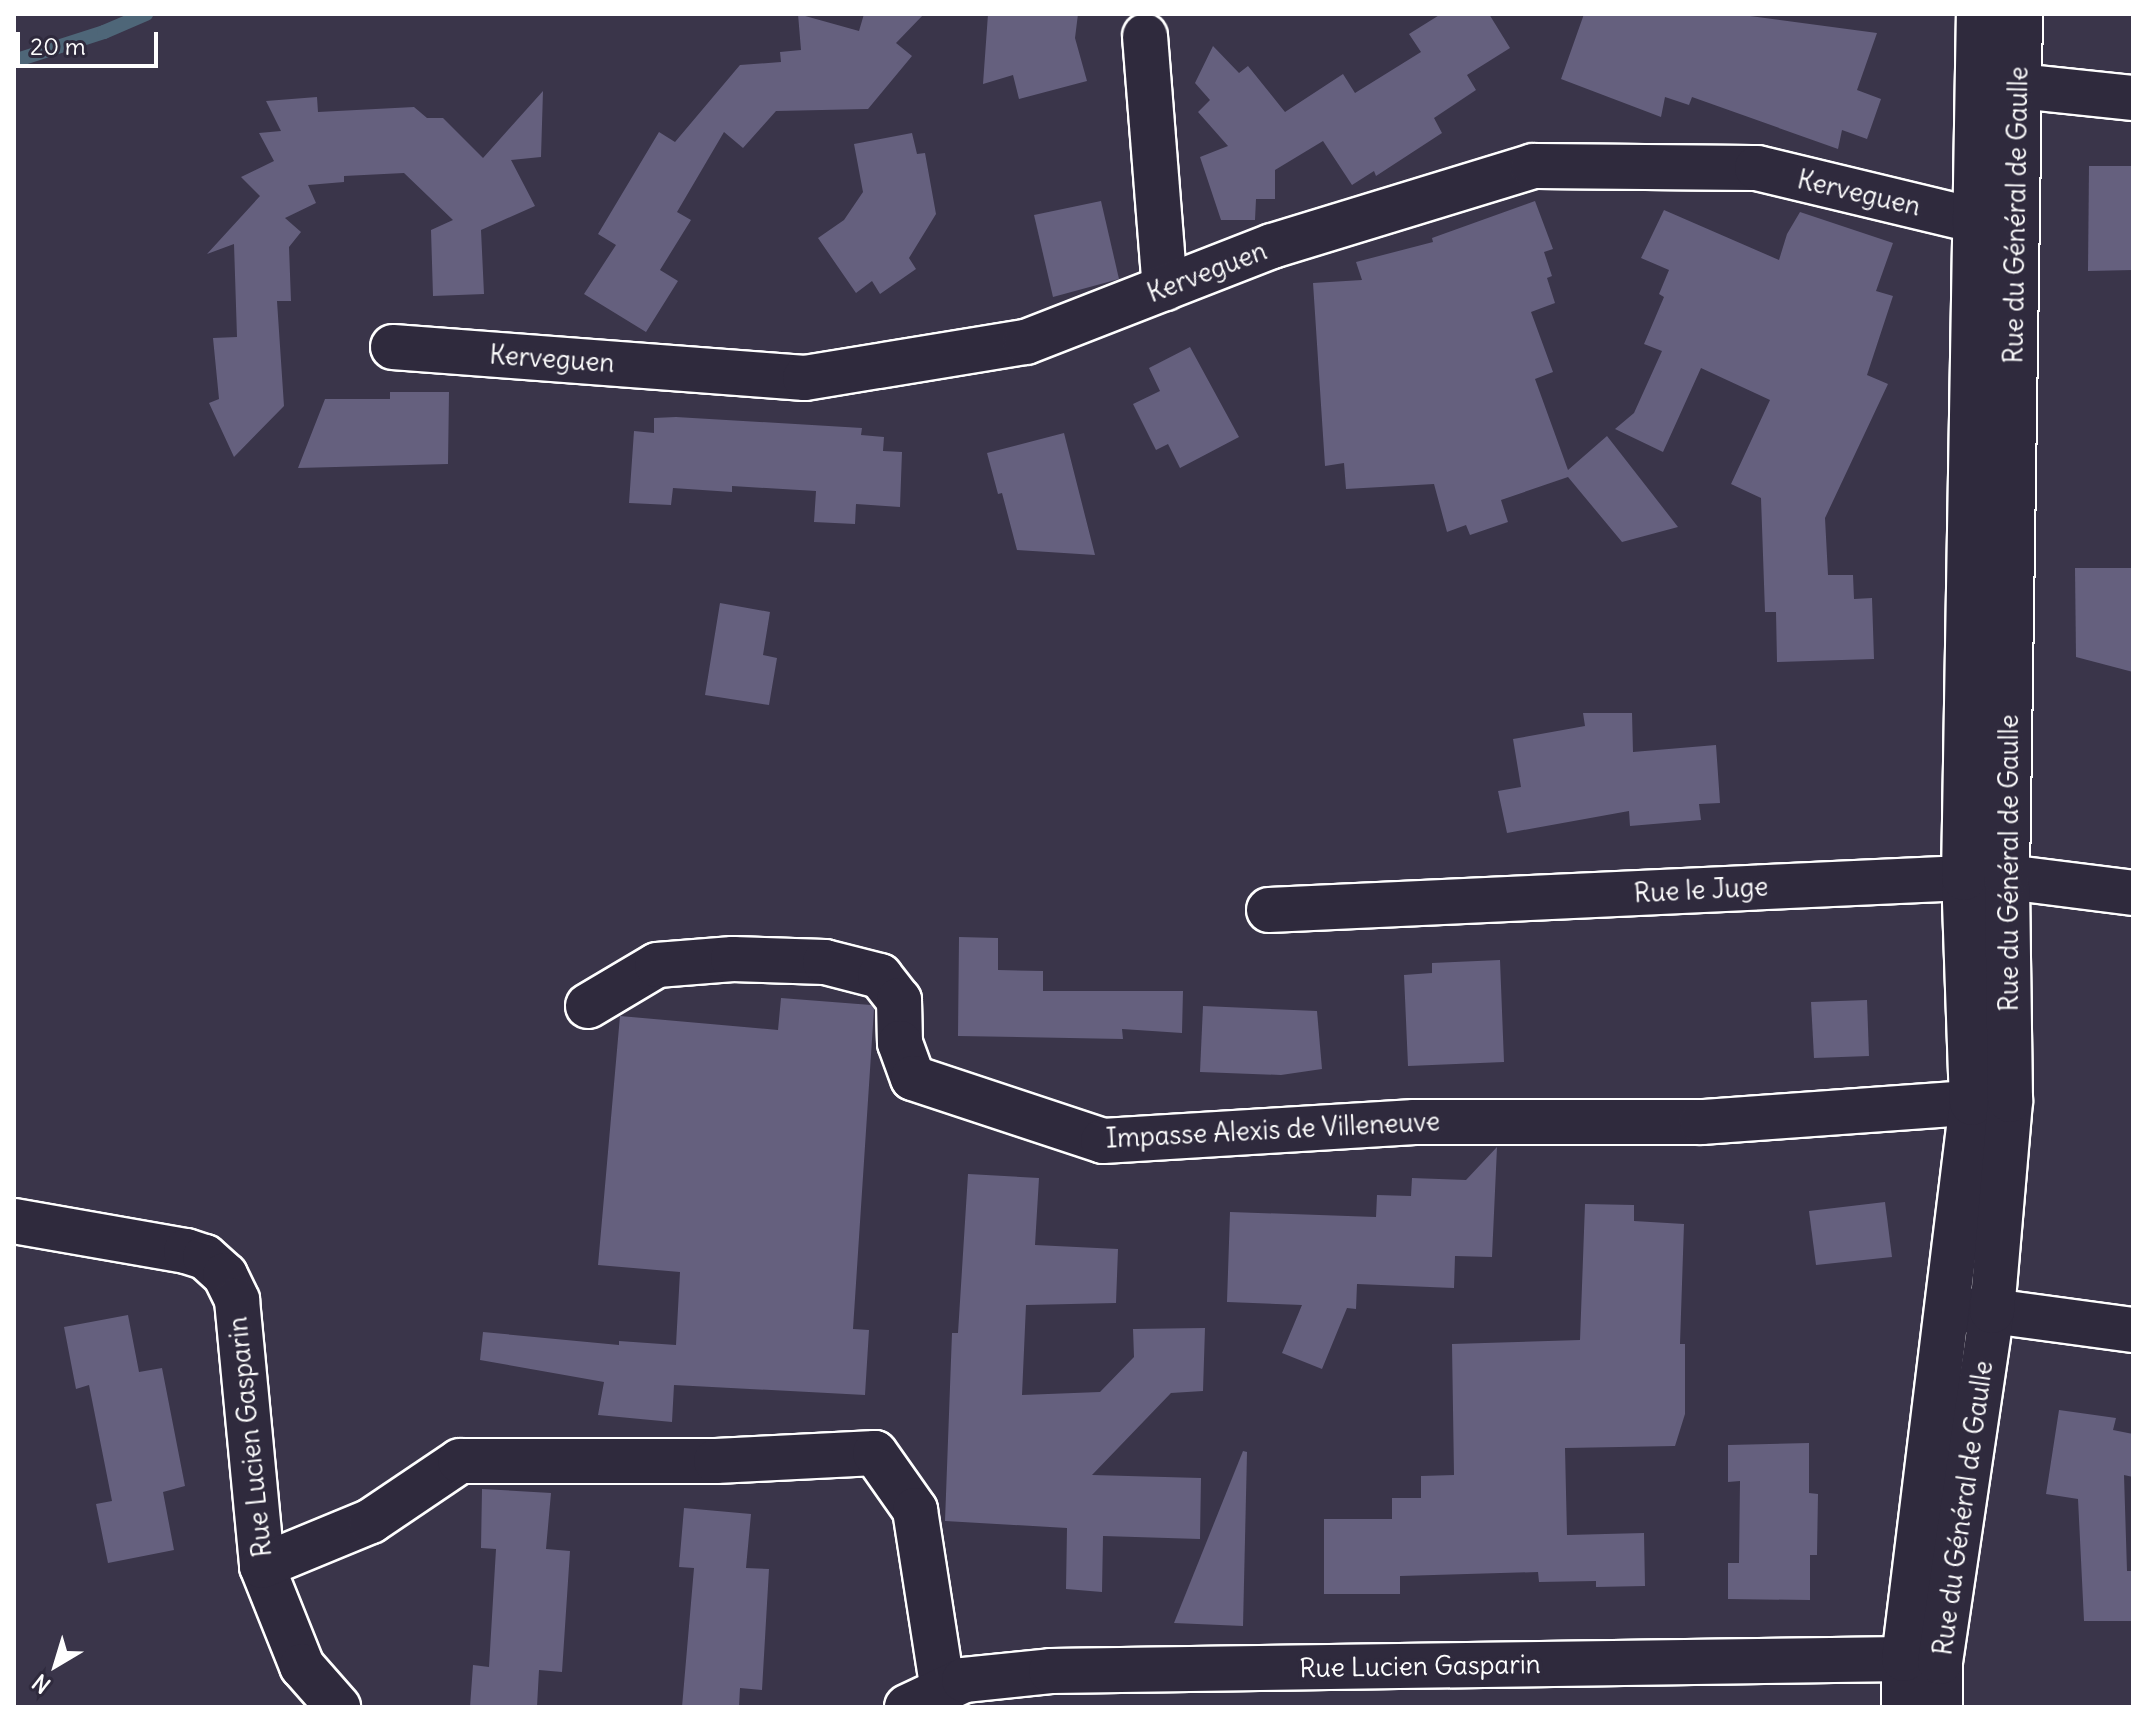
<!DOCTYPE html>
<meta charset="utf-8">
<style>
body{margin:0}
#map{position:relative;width:2147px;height:1721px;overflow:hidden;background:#3a354a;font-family:Delius,sans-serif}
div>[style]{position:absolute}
.stream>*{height:14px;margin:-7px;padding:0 7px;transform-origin:7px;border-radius:7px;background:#4e6678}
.building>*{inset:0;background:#65607e}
.roads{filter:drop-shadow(2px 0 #fff) drop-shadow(-2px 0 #fff) drop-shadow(0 2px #fff) drop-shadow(0 -2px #fff)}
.street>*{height:44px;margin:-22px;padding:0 22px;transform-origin:22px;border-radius:22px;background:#2f2a3d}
.secondary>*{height:44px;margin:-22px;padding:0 22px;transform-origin:22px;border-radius:22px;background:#2f2a3d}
span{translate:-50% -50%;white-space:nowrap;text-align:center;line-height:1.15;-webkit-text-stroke:8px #2f2a3d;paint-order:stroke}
.street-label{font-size:26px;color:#fff}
.frame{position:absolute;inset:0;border:16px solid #fff;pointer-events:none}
.north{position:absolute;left:16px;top:1625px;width:80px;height:80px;-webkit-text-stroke:6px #2f2a3d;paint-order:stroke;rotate:218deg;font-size:22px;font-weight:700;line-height:32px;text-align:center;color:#fff}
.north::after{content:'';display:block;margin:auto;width:28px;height:36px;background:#fff;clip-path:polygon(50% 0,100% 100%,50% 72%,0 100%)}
.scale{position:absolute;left:16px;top:32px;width:142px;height:36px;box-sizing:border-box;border:4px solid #fff;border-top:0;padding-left:10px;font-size:24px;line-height:28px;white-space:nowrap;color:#fff;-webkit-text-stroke:6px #2f2a3d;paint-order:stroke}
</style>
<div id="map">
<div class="stream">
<i style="left:14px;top:61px;width:95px;rotate:-17.9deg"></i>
<i style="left:104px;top:32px;width:46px;rotate:-23.2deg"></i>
</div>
<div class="building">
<i style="clip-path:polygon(798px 14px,859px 31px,864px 14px,924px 14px,896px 43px,912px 56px,868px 109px,776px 111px,743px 148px,724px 132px,677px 212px,691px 220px,660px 270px,678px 281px,646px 332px,584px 294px,616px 245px,598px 234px,659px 132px,675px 142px,740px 65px,781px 62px,780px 52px,801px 50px)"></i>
<i style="clip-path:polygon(988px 14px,1078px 14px,1075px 38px,1087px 81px,1019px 99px,1013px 75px,983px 84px)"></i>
<i style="clip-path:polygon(1441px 14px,1489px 14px,1510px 48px,1467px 75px,1476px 90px,1434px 118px,1442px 133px,1376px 176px,1374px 171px,1352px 185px,1323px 141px,1275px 170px,1275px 199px,1256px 199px,1255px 220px,1221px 220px,1200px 157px,1228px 146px,1198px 112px,1210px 100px,1195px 83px,1213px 46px,1239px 73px,1248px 66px,1285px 112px,1343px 74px,1355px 93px,1421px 52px,1409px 34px)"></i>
<i style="clip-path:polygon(1584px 14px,1735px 14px,1877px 33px,1857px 90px,1881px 99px,1867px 139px,1842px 130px,1838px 149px,1692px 97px,1689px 105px,1665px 97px,1661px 117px,1561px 79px)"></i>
<i style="clip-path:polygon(543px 91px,541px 157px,511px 160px,535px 206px,481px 230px,484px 294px,433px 296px,431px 230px,453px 220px,404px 173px,344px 176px,344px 182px,308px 185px,316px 203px,285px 218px,301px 232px,289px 247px,291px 301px,277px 301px,284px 406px,234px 457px,209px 403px,219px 399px,213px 338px,237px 337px,234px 244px,207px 254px,260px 196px,241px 177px,274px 161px,259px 133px,281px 131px,266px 101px,317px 97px,318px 112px,414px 107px,427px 118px,443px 118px,483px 158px)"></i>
<i style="clip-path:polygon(912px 133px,917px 154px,925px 153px,936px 214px,909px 258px,916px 269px,880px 294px,872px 281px,856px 293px,818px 238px,844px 220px,863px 192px,854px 144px)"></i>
<i style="clip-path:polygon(2089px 166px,2133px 166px,2133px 270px,2088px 271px)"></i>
<i style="clip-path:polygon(1101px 201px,1119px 279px,1053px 297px,1034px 215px)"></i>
<i style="clip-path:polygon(1535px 201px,1553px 249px,1544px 252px,1552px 276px,1547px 278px,1555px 303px,1531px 312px,1553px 372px,1535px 379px,1568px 470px,1607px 436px,1678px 527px,1622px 542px,1568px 477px,1501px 500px,1508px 522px,1470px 535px,1466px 525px,1447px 532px,1434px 484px,1346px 489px,1344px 463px,1325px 466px,1313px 283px,1362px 280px,1356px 262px,1433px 242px,1432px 238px)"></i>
<i style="clip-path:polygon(1664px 210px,1779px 260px,1787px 234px,1800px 212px,1893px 243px,1876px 291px,1893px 296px,1867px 375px,1888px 384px,1825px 518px,1828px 575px,1853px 575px,1854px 599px,1872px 598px,1874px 659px,1777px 662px,1776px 612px,1765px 612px,1761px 498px,1731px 484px,1770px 400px,1701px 368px,1663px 452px,1615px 429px,1634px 413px,1662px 351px,1644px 344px,1664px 297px,1659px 294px,1669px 270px,1641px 258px)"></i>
<i style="clip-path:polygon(1190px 347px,1239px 437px,1180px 468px,1168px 444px,1156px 450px,1133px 404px,1160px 391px,1149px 368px)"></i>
<i style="clip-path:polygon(390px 392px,449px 392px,448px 464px,298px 468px,325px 399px,390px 399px)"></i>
<i style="clip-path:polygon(676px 417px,862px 428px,861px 435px,884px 437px,883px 451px,902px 452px,900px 507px,856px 504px,855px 524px,814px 522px,816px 491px,732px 486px,732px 492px,673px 488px,671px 505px,629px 503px,634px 431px,654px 433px,654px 418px)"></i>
<i style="clip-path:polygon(1064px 433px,1095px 555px,1017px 550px,1002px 493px,998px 494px,987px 453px)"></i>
<i style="clip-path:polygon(2075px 568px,2133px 568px,2133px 672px,2076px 657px)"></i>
<i style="clip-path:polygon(720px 603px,770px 612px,763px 655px,777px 658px,769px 705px,705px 695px)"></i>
<i style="clip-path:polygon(1583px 713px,1632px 713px,1633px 752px,1716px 745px,1720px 803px,1699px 804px,1701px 820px,1630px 826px,1629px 811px,1507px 833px,1498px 791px,1521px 787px,1513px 739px,1585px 726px)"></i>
<i style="clip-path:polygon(959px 937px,998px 938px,998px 970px,1043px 971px,1043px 991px,1183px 991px,1182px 1033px,1122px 1029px,1123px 1039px,958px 1036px)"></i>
<i style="clip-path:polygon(1500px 960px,1504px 1062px,1408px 1066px,1404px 975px,1432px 973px,1432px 963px)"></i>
<i style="clip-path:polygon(781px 998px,871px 1005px,874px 1009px,853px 1329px,869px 1330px,865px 1395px,674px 1385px,672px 1422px,598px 1415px,604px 1382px,480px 1360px,483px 1332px,619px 1345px,619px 1341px,676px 1345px,680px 1272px,598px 1265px,620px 1016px,778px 1030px)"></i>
<i style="clip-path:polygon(1867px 1000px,1869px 1056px,1814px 1058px,1811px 1002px)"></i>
<i style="clip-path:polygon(1203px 1006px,1317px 1011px,1322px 1069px,1281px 1075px,1200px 1072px)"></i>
<i style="clip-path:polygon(1497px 1147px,1492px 1257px,1455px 1256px,1454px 1288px,1357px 1284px,1356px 1309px,1347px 1308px,1322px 1369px,1282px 1353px,1302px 1305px,1227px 1302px,1230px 1212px,1376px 1217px,1377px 1195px,1411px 1196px,1412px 1178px,1466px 1180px)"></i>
<i style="clip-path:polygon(968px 1174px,1039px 1178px,1035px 1245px,1118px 1249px,1116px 1303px,1026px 1305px,1022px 1395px,1100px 1392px,1134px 1357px,1133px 1329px,1205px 1328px,1203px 1391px,1171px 1393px,1092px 1475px,1201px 1478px,1200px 1539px,1103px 1536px,1102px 1592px,1066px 1589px,1067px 1528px,945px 1521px,952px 1333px,958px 1333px)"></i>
<i style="clip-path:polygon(1885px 1202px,1892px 1257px,1816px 1265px,1809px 1211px)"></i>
<i style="clip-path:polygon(1585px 1204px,1634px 1205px,1634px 1221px,1684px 1224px,1680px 1344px,1685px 1344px,1685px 1414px,1675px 1446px,1565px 1448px,1567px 1535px,1644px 1533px,1645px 1586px,1596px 1587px,1596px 1581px,1539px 1582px,1538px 1572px,1400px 1576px,1400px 1594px,1324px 1594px,1324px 1519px,1392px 1519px,1392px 1498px,1421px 1498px,1421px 1476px,1454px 1475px,1452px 1344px,1580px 1340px)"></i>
<i style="clip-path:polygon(128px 1315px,139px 1372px,162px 1368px,185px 1486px,163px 1492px,174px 1550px,108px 1563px,96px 1504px,112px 1501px,89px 1385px,76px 1389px,64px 1327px)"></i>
<i style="clip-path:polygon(2059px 1410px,2116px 1418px,2113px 1430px,2133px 1434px,2133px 1477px,2124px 1475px,2127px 1571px,2133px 1571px,2133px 1621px,2084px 1621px,2078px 1499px,2046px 1494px)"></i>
<i style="clip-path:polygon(1809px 1443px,1809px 1493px,1818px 1494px,1817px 1555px,1810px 1555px,1810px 1600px,1728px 1599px,1728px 1563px,1739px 1563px,1740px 1481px,1728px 1482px,1728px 1445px)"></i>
<i style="clip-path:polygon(1243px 1451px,1247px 1452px,1243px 1626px,1174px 1623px)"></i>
<i style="clip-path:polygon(482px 1489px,551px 1493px,546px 1549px,570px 1551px,562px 1672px,539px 1670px,537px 1707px,470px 1707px,473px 1665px,489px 1667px,496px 1549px,481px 1548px)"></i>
<i style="clip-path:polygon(684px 1508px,751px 1514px,746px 1568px,769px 1569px,762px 1690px,740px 1688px,739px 1707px,682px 1707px,694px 1568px,679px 1567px)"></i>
</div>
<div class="roads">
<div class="street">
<i style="left:1145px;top:36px;width:253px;rotate:85.5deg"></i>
<i style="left:2018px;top:86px;width:116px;rotate:6deg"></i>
<i style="left:393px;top:347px;width:413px;rotate:4.3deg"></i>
<i style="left:805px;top:378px;width:224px;rotate:-9.3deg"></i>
<i style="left:1026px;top:342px;width:264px;rotate:-21.3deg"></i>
<i style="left:1272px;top:246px;width:273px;rotate:-17deg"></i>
<i style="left:1533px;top:166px;width:224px;rotate:0.5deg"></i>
<i style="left:1757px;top:168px;width:223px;rotate:13.5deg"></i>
<i style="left:1974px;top:220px;width:39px;rotate:3deg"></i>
<i style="left:1269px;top:910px;width:696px;rotate:-2.64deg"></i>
<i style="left:1964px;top:878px;width:43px;rotate:-1.3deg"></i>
<i style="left:2007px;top:877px;width:127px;rotate:7.2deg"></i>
<i style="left:588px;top:1006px;width:80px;rotate:-30.7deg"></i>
<i style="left:657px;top:965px;width:76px;rotate:-4.5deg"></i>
<i style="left:733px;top:959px;width:92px;rotate:1.9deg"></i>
<i style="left:825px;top:962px;width:57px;rotate:14.3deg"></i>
<i style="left:880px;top:976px;width:31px;rotate:52deg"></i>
<i style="left:899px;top:1000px;width:43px;rotate:88.7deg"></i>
<i style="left:900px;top:1043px;width:37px;rotate:70deg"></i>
<i style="left:913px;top:1078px;width:200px;rotate:18.3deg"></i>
<i style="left:1103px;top:1141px;width:312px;rotate:-3.5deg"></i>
<i style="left:1414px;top:1122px;width:288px"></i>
<i style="left:1702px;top:1122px;width:309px;rotate:-4.1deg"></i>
<i style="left:14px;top:1221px;width:175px;rotate:9.9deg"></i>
<i style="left:186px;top:1251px;width:20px;rotate:18deg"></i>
<i style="left:205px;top:1257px;width:27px;rotate:42deg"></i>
<i style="left:225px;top:1275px;width:28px;rotate:64deg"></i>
<i style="left:237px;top:1300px;width:267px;rotate:84.6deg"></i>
<i style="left:262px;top:1566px;width:108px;rotate:68.2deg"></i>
<i style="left:302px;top:1666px;width:55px;rotate:48.7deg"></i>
<i style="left:1954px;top:1310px;width:38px;rotate:2deg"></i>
<i style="left:1992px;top:1311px;width:142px;rotate:7.7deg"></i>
<i style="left:262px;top:1566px;width:118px;rotate:-22.4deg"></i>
<i style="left:371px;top:1521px;width:107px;rotate:-34deg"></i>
<i style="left:460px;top:1461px;width:256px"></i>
<i style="left:716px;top:1461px;width:159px;rotate:-2.9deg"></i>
<i style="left:875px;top:1453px;width:70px;rotate:54.9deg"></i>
<i style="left:915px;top:1510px;width:182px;rotate:81.2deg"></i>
<i style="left:907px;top:1707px;width:63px;rotate:-25.3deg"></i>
<i style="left:964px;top:1680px;width:87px;rotate:-5.9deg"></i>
<i style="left:1051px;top:1671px;width:853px;rotate:-0.81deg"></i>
<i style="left:1904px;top:1659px;width:36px;rotate:5deg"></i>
</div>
<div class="secondary">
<i style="left:1904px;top:1707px;width:48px;rotate:-90deg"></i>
<i style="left:1904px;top:1659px;width:560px;rotate:-83.03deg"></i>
<i style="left:1972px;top:1103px;width:225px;rotate:-92deg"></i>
<i style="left:1964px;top:878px;width:864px;rotate:-89.01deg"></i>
<i style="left:1940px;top:1707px;width:45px;rotate:-90deg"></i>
<i style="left:1940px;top:1662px;width:355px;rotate:-81.6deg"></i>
<i style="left:1992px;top:1311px;width:212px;rotate:-85.1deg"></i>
<i style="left:2010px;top:1100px;width:223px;rotate:-90.8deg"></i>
<i style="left:2007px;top:877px;width:863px;rotate:-89.14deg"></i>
</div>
</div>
<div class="street-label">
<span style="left:1859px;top:193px;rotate:13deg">Kerveguen</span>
<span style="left:2016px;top:215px;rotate:-89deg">Rue du Général de Gaulle</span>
<span style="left:1207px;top:272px;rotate:-21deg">Kerveguen</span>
<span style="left:552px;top:359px;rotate:4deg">Kerveguen</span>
<span style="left:2009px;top:863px;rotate:-90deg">Rue du Général de Gaulle</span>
<span style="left:1701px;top:890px;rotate:-3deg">Rue le Juge</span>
<span style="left:1273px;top:1130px;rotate:-3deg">Impasse Alexis de Villeneuve</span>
<span style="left:250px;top:1437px;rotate:-96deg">Rue Lucien Gasparin</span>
<span style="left:1963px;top:1508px;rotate:-82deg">Rue du Général de Gaulle</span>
<span style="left:1420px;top:1666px;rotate:-1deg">Rue Lucien Gasparin</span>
</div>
<div class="frame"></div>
<div class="north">N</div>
<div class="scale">20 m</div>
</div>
